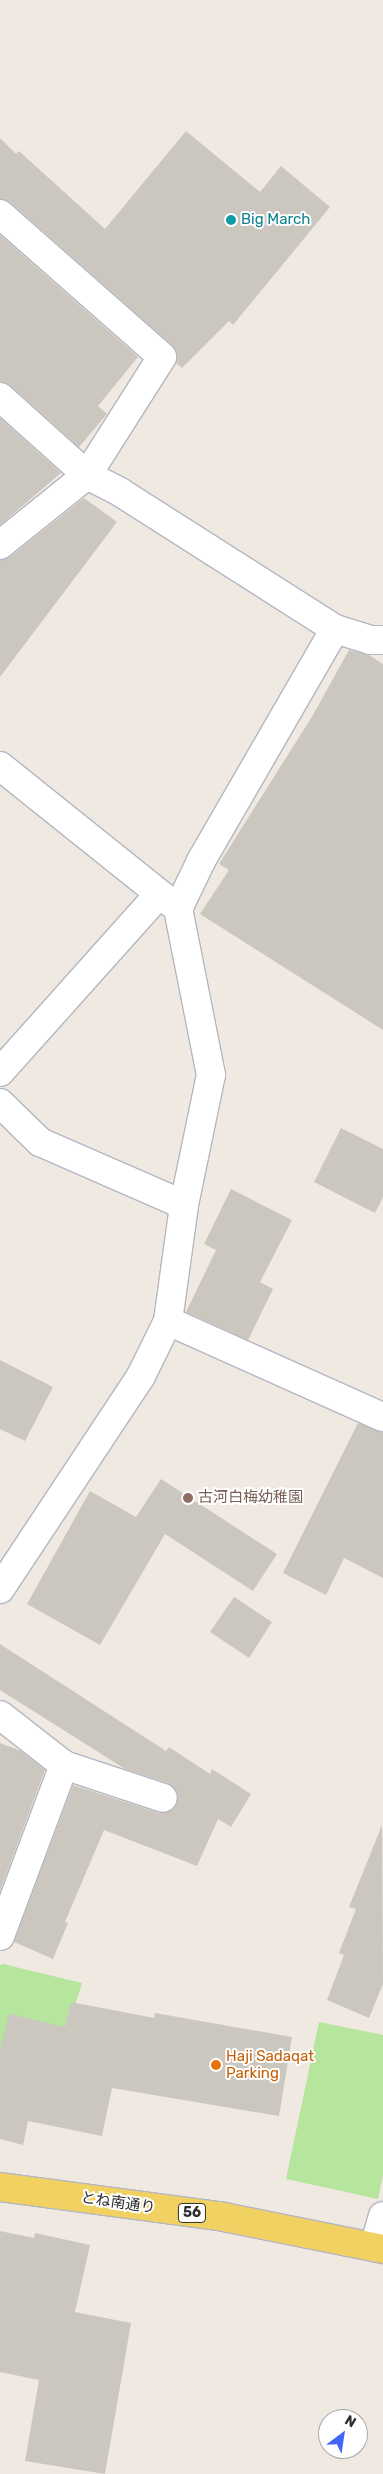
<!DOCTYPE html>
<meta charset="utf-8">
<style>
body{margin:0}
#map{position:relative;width:383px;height:2474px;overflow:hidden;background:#efe9e1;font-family:Rubik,"Noto Sans JP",sans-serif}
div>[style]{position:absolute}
.green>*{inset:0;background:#b6e59e}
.building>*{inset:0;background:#cbc7bf}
.roads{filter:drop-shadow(1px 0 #b4b7c1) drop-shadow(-1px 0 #b4b7c1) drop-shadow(0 1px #b4b7c1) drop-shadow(0 -1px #b4b7c1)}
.minor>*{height:28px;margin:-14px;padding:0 14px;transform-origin:14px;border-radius:14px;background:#fff}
.major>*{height:28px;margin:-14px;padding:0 14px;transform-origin:14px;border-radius:14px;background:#f2d163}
.dots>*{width:14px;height:14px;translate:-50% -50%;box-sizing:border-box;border:2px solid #fff;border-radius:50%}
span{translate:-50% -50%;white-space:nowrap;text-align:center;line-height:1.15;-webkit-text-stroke:4px #fff;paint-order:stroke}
.shield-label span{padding:1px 4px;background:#fff;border:1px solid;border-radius:4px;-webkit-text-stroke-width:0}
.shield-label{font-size:14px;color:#2e2e2e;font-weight:700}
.culture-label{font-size:15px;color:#0d838f}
.left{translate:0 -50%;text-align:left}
.education-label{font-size:15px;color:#785e54}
.food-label{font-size:15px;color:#c56008}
.street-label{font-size:15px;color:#2e2e2e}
.north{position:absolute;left:318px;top:2409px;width:50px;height:50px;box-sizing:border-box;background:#fff;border:1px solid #ababab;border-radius:50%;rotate:31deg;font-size:14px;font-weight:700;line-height:20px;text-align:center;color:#2e2e2e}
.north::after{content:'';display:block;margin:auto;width:18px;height:22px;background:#4264fb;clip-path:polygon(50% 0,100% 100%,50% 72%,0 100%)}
</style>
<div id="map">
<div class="green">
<i style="clip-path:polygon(3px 1964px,82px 1983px,59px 2058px,0 2071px,0 1965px)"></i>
<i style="clip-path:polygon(319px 2022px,383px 2035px,383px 2175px,378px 2199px,286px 2179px)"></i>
</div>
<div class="building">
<i style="clip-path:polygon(186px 131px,260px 192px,281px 166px,330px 207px,233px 325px,229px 321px,182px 368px,176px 363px,177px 352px,172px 345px,10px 202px,0 199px,0 138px,16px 154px,19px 151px,105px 229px)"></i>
<i style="clip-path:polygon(0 235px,138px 357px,98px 406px,107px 414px,79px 447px,10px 385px,0 382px)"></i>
<i style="clip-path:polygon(0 418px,61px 473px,0 525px)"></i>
<i style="clip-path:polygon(84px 498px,117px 522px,0 677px,0 560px,10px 557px)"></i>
<i style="clip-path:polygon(349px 650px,369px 655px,383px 664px,383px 1030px,200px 914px,229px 870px,219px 864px,313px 715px)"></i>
<i style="clip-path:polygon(341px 1128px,383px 1149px,383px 1197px,375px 1213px,314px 1182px)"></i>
<i style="clip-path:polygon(231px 1189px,292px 1220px,260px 1282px,273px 1289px,248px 1340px,186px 1312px,216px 1250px,204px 1244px)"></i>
<i style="clip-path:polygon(0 1360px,53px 1387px,25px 1441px,0 1429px)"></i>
<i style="clip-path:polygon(358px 1423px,383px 1432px,383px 1578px,344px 1558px,326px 1595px,283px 1573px)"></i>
<i style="clip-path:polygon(161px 1479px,277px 1554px,253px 1591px,165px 1534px,100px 1645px,27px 1604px,90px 1491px,136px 1517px)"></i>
<i style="clip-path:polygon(234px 1597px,272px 1622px,249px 1658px,210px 1632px)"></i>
<i style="clip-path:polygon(0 1644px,166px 1751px,169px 1747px,210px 1774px,212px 1769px,251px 1794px,231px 1827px,218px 1819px,197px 1866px,104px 1830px,65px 1922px,68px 1923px,53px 1959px,14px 1942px,73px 1785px,159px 1813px,174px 1809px,178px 1795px,168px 1783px,125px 1769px,0 1690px)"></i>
<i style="clip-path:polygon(0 1743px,21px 1751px,45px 1770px,0 1891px)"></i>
<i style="clip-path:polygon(382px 1825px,383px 1984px,369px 2018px,327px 2000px,344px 1955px,339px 1953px,356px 1909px,349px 1907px)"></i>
<i style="clip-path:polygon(71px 2002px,154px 2018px,155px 2013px,292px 2037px,279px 2116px,112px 2088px,102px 2136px,28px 2121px,23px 2145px,0 2139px,0 2050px,9px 2014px,65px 2027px)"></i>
<i style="clip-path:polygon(0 2231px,34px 2238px,35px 2233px,90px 2245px,75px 2312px,131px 2323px,105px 2474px,25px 2461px,39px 2380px,0 2372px)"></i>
</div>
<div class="roads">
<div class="minor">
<i style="left:0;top:214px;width:216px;rotate:41.4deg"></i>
<i style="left:162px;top:357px;width:140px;rotate:122.4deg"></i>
<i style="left:87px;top:475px;width:112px;rotate:141.2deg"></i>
<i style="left:0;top:397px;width:117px;rotate:41.9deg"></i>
<i style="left:87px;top:475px;width:37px;rotate:27deg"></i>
<i style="left:120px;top:492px;width:255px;rotate:32.5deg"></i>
<i style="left:335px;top:629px;width:37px;rotate:17deg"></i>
<i style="left:370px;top:640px;width:13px"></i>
<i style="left:0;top:766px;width:221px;rotate:38.7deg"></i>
<i style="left:0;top:1072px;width:239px;rotate:-48.2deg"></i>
<i style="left:0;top:1103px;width:56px;rotate:44.3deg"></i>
<i style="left:40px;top:1142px;width:157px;rotate:23.6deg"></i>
<i style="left:168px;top:1321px;width:235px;rotate:24.1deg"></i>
<i style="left:0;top:1589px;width:255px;rotate:-56.5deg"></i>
<i style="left:141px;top:1376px;width:61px;rotate:-63.9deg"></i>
<i style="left:168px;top:1321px;width:117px;rotate:-82.1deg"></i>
<i style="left:184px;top:1205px;width:133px;rotate:-78.3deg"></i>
<i style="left:211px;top:1075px;width:169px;rotate:-101.2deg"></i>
<i style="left:178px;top:909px;width:53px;rotate:-64.4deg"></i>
<i style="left:201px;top:861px;width:268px;rotate:-60deg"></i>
<i style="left:0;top:1715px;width:81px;rotate:38deg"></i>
<i style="left:64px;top:1765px;width:104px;rotate:18.4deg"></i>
<i style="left:0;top:1936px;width:183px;rotate:-69.5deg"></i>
<i style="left:374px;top:2247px;width:32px;rotate:-74deg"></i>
</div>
<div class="major">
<i style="left:0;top:2187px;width:226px;rotate:7.6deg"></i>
<i style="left:224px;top:2217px;width:162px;rotate:11.4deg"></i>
</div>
</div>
<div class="dots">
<i style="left:231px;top:220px;background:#0f9aa8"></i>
<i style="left:188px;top:1498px;background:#8d6e63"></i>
<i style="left:216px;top:2065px;background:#e8710a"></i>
</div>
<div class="shield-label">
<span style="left:192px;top:2213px">56</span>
</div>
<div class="culture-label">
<span class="left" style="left:241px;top:220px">Big March</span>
</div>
<div class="education-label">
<span class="left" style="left:198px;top:1498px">古河白梅幼稚園</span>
</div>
<div class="food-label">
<span class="left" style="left:226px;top:2065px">Haji Sadaqat<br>Parking</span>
</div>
<div class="street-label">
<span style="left:118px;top:2203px;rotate:8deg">とね南通り</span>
</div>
<div class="north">N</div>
</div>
